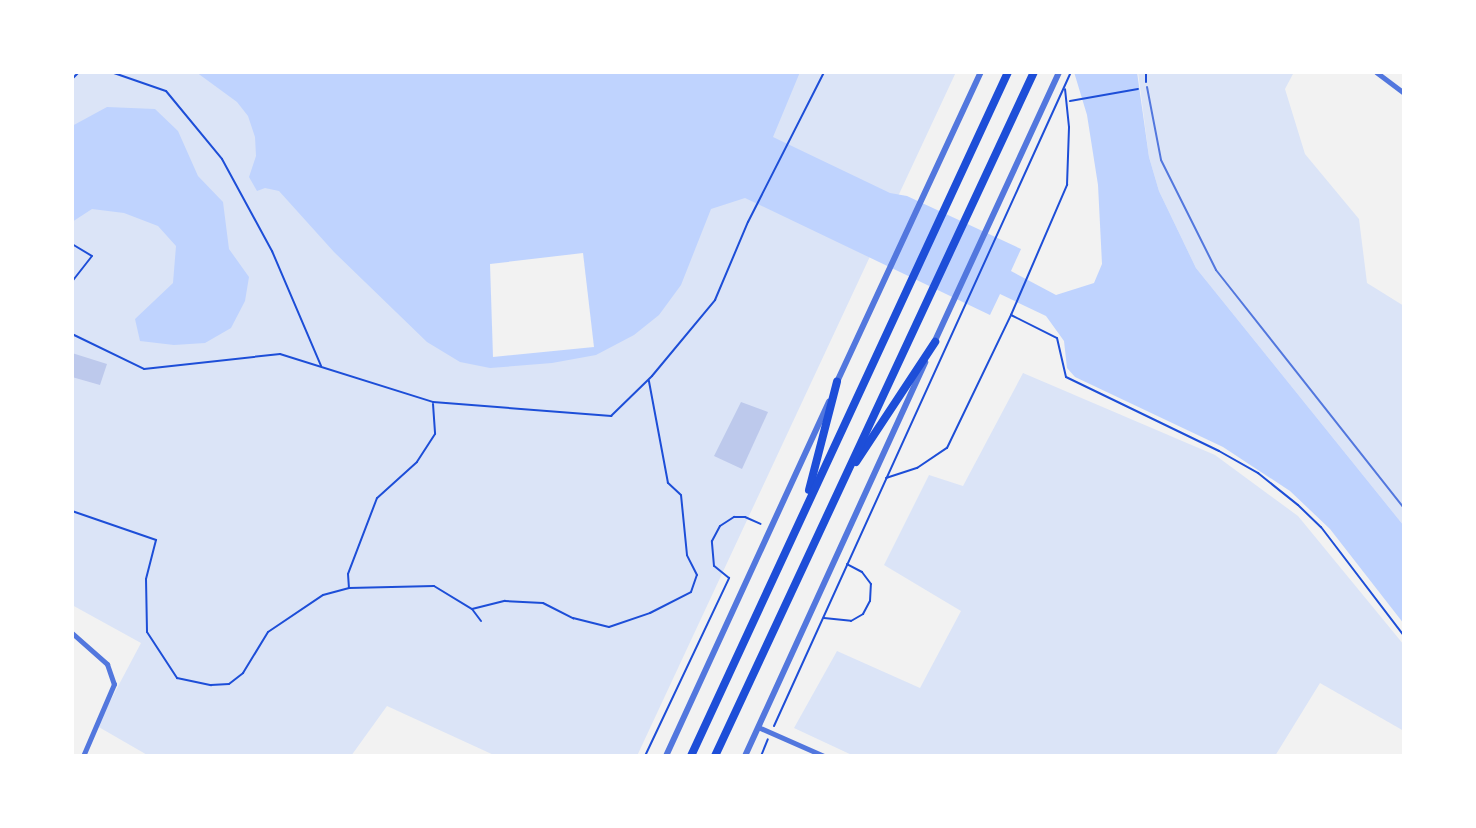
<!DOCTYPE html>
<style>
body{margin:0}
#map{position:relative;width:1476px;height:828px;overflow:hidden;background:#f2f2f2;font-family:"Nunito Sans",sans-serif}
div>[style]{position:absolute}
.green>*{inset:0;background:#dbe4f7}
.water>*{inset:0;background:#bfd3fe}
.pier>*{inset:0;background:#f2f2f2}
.building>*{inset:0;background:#bdc9ec}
.path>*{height:2px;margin:-1px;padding:0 1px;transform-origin:1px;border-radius:1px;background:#1d4ed8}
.service>*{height:2px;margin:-1px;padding:0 1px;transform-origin:1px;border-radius:1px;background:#5277de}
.minor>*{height:5px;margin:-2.5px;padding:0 2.5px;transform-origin:2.5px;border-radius:2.5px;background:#5277de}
.tertiary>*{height:6px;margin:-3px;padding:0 3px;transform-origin:3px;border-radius:3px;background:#5277de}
.trunk>*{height:8px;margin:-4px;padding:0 4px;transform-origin:4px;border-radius:4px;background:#1d4ed8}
span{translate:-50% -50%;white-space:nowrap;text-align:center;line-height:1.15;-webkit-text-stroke:8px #fff;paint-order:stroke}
.frame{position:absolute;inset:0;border:74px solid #fff;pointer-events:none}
</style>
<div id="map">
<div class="green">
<i style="clip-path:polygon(72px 72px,956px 72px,637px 756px,496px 756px,387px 706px,351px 756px,149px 756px,97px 726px,141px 643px,72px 605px)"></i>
<i style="clip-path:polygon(1138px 72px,1294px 72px,1285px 89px,1305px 154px,1359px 219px,1367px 283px,1404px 306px,1404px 526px,1196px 268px,1159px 191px,1149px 157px)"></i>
<i style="clip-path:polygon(1023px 373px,1215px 455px,1298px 516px,1404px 645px,1404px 731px,1320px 683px,1275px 756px,854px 756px,794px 728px,837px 651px,920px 688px,961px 611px,884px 565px,929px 475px,963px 486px)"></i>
</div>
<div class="water">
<i style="clip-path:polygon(196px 72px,800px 72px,773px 137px,890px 193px,907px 196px,1021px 249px,1011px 271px,1056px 295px,1094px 283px,1102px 264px,1098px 185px,1087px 115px,1074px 72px,1137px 72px,1149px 157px,1159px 191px,1196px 268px,1404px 526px,1404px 624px,1330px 529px,1290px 491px,1223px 447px,1075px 377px,1067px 368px,1064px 341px,1046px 316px,1000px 294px,990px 315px,745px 198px,711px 209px,681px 285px,659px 315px,634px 335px,596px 355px,552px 363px,490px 368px,460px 362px,427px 342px,334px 252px,279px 191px,265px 188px,257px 191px,249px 177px,256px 156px,255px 137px,248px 116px,237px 102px)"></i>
<i style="clip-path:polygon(107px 107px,155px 109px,178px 131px,198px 176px,223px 202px,229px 249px,249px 277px,245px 301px,231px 328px,205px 343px,174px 345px,140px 341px,135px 319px,173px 283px,176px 246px,158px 226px,124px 213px,92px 209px,72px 222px,72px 126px)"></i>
</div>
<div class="pier">
<i style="clip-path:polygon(583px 253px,594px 347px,493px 357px,490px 264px)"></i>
</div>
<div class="building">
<i style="clip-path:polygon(72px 353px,107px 364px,100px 385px,72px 377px)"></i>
<i style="clip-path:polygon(741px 402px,768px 412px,742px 469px,714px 456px)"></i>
</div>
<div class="path">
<i style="left:111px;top:72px;width:58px;rotate:19.1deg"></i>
<i style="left:166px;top:91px;width:88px;rotate:50.5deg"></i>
<i style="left:222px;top:159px;width:105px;rotate:61.5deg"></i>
<i style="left:272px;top:251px;width:125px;rotate:66.9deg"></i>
<i style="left:1146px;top:72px;width:10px;rotate:90deg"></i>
<i style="left:72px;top:79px;width:10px;rotate:-45deg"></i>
<i style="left:1070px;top:101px;width:69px;rotate:-10deg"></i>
<i style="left:72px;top:244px;width:23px;rotate:31deg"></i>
<i style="left:92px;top:256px;width:33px;rotate:128deg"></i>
<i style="left:1011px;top:315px;width:51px;rotate:26.6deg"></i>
<i style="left:1057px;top:338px;width:40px;rotate:77deg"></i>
<i style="left:1066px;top:377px;width:170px;rotate:25.8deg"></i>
<i style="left:1219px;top:451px;width:45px;rotate:29.4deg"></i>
<i style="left:1258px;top:473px;width:51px;rotate:38.7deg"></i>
<i style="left:1298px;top:505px;width:32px;rotate:44deg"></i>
<i style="left:1321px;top:527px;width:137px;rotate:52.7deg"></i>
<i style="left:72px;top:334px;width:80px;rotate:25.9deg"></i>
<i style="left:144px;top:369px;width:137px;rotate:-6.3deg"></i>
<i style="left:280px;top:354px;width:160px;rotate:17.4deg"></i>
<i style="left:433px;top:402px;width:179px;rotate:4.5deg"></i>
<i style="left:611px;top:416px;width:57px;rotate:-44.3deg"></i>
<i style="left:652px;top:376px;width:99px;rotate:-50.3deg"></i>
<i style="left:715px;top:300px;width:85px;rotate:-67.1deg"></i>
<i style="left:748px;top:222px;width:168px;rotate:-63.1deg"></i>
<i style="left:433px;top:404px;width:30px;rotate:86deg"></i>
<i style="left:435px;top:434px;width:33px;rotate:123deg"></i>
<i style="left:417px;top:462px;width:54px;rotate:138deg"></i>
<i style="left:377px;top:498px;width:81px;rotate:110.9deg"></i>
<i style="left:348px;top:574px;width:14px;rotate:86deg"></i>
<i style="left:349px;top:588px;width:85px;rotate:-1.3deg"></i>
<i style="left:434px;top:586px;width:44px;rotate:31.2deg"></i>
<i style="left:472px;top:609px;width:15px;rotate:53deg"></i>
<i style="left:886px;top:478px;width:33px;rotate:-18deg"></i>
<i style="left:917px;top:468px;width:36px;rotate:-34deg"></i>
<i style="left:947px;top:448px;width:148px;rotate:-64.3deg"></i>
<i style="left:1011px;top:315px;width:142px;rotate:-66.7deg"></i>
<i style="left:1067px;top:185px;width:58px;rotate:-88deg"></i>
<i style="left:1069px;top:127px;width:38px;rotate:-96deg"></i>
<i style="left:72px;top:511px;width:89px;rotate:19deg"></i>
<i style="left:156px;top:540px;width:40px;rotate:104.4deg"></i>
<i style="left:146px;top:579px;width:53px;rotate:88.9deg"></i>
<i style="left:147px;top:632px;width:55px;rotate:56.9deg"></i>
<i style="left:177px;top:678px;width:35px;rotate:12deg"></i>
<i style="left:211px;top:685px;width:18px;rotate:-3deg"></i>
<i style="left:229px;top:684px;width:18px;rotate:-38deg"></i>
<i style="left:243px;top:673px;width:48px;rotate:-58.6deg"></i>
<i style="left:268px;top:632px;width:66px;rotate:-33.9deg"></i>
<i style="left:323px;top:595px;width:27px;rotate:-15deg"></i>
<i style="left:472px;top:609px;width:34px;rotate:-14deg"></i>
<i style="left:505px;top:601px;width:38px;rotate:3deg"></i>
<i style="left:543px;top:603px;width:34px;rotate:27deg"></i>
<i style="left:573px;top:618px;width:37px;rotate:14deg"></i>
<i style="left:609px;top:627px;width:43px;rotate:-18.9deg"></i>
<i style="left:650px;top:613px;width:46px;rotate:-27.1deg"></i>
<i style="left:691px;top:592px;width:18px;rotate:-71deg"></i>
<i style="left:697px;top:575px;width:22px;rotate:-117deg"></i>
<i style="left:687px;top:555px;width:60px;rotate:-95.7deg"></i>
<i style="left:681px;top:495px;width:18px;rotate:-137deg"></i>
<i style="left:668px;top:483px;width:104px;rotate:-100.6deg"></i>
<i style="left:824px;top:618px;width:27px;rotate:6deg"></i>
<i style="left:851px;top:621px;width:14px;rotate:-30deg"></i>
<i style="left:863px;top:614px;width:15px;rotate:-62deg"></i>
<i style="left:870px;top:601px;width:17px;rotate:-87deg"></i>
<i style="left:871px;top:584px;width:15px;rotate:-127deg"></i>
<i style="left:862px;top:572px;width:17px;rotate:-152deg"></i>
<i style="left:774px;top:726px;width:718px;rotate:-65.58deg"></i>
<i style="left:645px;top:756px;width:197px;rotate:-64.7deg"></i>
<i style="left:729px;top:578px;width:19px;rotate:-141deg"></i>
<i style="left:714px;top:566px;width:25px;rotate:-95deg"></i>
<i style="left:712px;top:541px;width:17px;rotate:-62deg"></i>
<i style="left:720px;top:526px;width:17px;rotate:-33deg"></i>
<i style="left:734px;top:517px;width:11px"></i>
<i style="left:745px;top:517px;width:17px;rotate:24deg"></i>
<i style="left:761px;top:756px;width:18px;rotate:-68deg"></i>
</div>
<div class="service">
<i style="left:1147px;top:87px;width:74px;rotate:79.1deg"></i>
<i style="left:1161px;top:160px;width:123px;rotate:63.4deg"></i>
<i style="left:1216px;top:270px;width:303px;rotate:51.7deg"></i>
</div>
<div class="minor">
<i style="left:1376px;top:72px;width:35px;rotate:37deg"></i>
<i style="left:72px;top:633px;width:47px;rotate:41.5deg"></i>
<i style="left:107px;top:664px;width:21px;rotate:71deg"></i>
<i style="left:114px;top:684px;width:78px;rotate:113.3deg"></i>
<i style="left:758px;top:727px;width:72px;rotate:23.7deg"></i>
</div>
<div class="tertiary">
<i style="left:933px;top:345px;width:301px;rotate:-65.2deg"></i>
<i style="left:836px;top:384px;width:344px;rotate:-65.1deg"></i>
<i style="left:666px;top:756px;width:390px;rotate:-65.3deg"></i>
<i style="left:745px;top:756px;width:433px;rotate:-65.4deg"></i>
</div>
<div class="trunk">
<i style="left:856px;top:462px;width:144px;rotate:-56.6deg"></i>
<i style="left:809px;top:490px;width:112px;rotate:-75.5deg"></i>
<i style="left:691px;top:756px;width:754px;rotate:-65.13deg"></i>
<i style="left:715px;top:756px;width:755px;rotate:-65deg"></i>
</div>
<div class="frame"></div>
</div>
